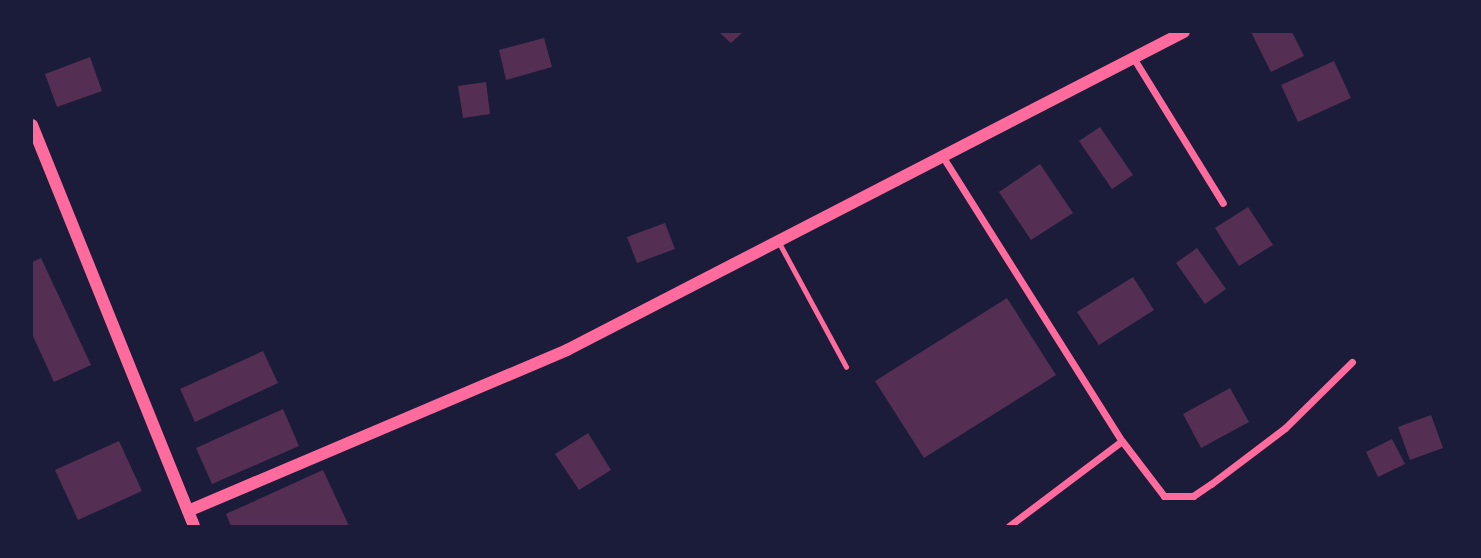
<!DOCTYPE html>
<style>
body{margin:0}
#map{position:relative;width:1481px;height:558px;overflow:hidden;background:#1b1b3a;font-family:Ubuntu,sans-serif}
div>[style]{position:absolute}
.building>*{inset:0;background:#542f53}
.service>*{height:5px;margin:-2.5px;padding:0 2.5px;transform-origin:2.5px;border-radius:2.5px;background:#ff6b9d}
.minor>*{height:7px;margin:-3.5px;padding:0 3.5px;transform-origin:3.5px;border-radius:3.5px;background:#ff6b9d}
.tertiary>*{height:12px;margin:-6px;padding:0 6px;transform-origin:6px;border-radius:6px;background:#ff6b9d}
span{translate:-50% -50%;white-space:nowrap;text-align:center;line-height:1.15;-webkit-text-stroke:6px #1b1b3a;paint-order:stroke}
.frame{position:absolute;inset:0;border:33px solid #1b1b3a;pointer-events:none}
</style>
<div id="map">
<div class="building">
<i style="clip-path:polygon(719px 32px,743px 32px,731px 43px)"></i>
<i style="clip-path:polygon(1251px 32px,1292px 32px,1304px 56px,1271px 72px)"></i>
<i style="clip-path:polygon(544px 38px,552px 67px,506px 80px,499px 50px)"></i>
<i style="clip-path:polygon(90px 57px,102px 91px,57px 107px,45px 74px)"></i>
<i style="clip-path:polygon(1334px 61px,1351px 98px,1298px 122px,1281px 85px)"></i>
<i style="clip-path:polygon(486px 82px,490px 114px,463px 118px,458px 86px)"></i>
<i style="clip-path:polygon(1100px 127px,1133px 175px,1112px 189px,1079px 141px)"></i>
<i style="clip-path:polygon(1040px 164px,1073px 213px,1031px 240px,999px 192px)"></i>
<i style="clip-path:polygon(1248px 207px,1273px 245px,1239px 266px,1215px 228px)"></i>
<i style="clip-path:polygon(665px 223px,675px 249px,637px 263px,627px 237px)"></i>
<i style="clip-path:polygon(1197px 248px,1226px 289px,1205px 304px,1176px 263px)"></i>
<i style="clip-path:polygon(41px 258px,91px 365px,54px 382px,32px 334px,32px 262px)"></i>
<i style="clip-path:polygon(1133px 277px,1154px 310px,1099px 345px,1077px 312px)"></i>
<i style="clip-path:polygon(1007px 298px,1056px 375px,924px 458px,875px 381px)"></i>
<i style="clip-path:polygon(263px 351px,278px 383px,195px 422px,180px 389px)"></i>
<i style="clip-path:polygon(1230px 388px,1249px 422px,1201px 448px,1183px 414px)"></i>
<i style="clip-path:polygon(283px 409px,299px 446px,212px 484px,196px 448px)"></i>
<i style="clip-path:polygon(1431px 415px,1443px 448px,1410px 460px,1398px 427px)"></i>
<i style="clip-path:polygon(588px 433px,611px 470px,579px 490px,555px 454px)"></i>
<i style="clip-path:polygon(1392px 439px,1405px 464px,1378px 477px,1366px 452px)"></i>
<i style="clip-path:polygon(119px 441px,142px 491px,78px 520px,55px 470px)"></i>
<i style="clip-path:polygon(323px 470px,349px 526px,231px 526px,226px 514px)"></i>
</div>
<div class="service">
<i style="left:778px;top:241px;width:143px;rotate:61.6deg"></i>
</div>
<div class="minor">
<i style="left:1134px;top:59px;width:169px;rotate:58.3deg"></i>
<i style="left:941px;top:154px;width:339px;rotate:57.8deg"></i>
<i style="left:1122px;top:441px;width:69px;rotate:52.6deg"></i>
<i style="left:1164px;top:496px;width:29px"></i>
<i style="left:1193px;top:496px;width:22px;rotate:-34deg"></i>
<i style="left:1211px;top:484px;width:93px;rotate:-37.1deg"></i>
<i style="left:1285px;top:428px;width:94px;rotate:-44.6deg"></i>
<i style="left:1009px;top:526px;width:141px;rotate:-37deg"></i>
</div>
<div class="tertiary">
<i style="left:32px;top:125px;width:432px;rotate:68deg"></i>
<i style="left:188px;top:511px;width:412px;rotate:-23deg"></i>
<i style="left:567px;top:350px;width:694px;rotate:-27.27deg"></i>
</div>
<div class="frame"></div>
</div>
